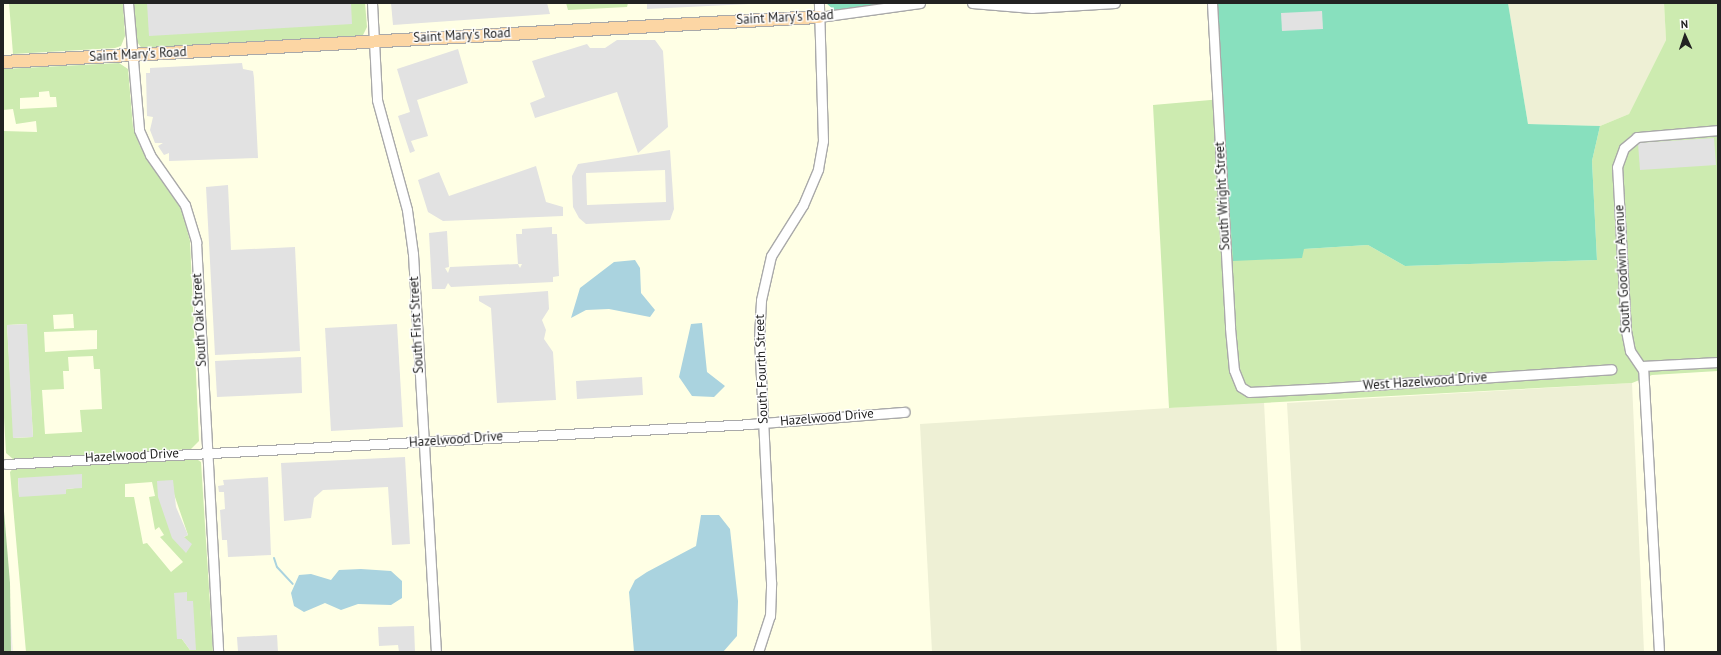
<!DOCTYPE html>
<style>
body{margin:0}
#map{position:relative;width:1721px;height:655px;overflow:hidden;background:#f2efe9;font-family:"PT Sans",sans-serif}
div>[style]{position:absolute}
.education>*{inset:0;background:#ffffe5}
.farmland>*{inset:0;background:#eef0d5}
.grass>*{inset:0;background:#cdebb0}
.forest>*{inset:0;background:#add19e}
.pitch>*{inset:0;background:#88e0be}
.parking>*{inset:0;background:#e2e2e2}
.water>*{inset:0;background:#aad3df}
.stream>*{height:2px;margin:-1px;padding:0 1px;transform-origin:1px;border-radius:1px;background:#aad3df}
.roads{filter:drop-shadow(1px 0 #a9a9a9) drop-shadow(-1px 0 #a9a9a9) drop-shadow(0 1px #a9a9a9) drop-shadow(0 -1px #a9a9a9)}
.minor>*{height:9px;margin:-4.5px;padding:0 4.5px;transform-origin:4.5px;border-radius:4.5px;background:#fff}
.major>*{height:12px;margin:-6px;padding:0 6px;transform-origin:6px;border-radius:6px;background:#fcd6a4}
span{translate:-50% -50%;white-space:nowrap;text-align:center;line-height:1.15;-webkit-text-stroke:3px #fff;paint-order:stroke}
.street-label{font-size:13px;color:#222}
.frame{position:absolute;inset:0;border:4px solid #222;pointer-events:none}
.north{position:absolute;left:1665px;top:16px;width:40px;height:40px;-webkit-text-stroke:3px #fff;paint-order:stroke;rotate:357deg;font-size:11px;font-weight:700;line-height:16px;text-align:center;color:#222}
.north::after{content:'';display:block;margin:auto;width:14px;height:18px;background:#222;clip-path:polygon(50% 0,100% 100%,50% 72%,0 100%)}
</style>
<div id="map">
<div class="education">
<i style="clip-path:polygon(3px 3px,1718px 3px,1718px 652px,13px 652px,3px 499px)"></i>
</div>
<div class="farmland">
<i style="clip-path:polygon(1508px 3px,1664px 3px,1666px 40px,1629px 114px,1600px 126px,1528px 124px)"></i>
<i style="clip-path:polygon(1632px 383px,1644px 652px,1301px 652px,1287px 403px)"></i>
<i style="clip-path:polygon(1264px 402px,1277px 652px,932px 652px,920px 424px)"></i>
</div>
<div class="grass">
<i style="clip-path:polygon(9px 3px,123px 3px,125px 36px,121px 46px,115px 48px,13px 54px)"></i>
<i style="clip-path:polygon(133px 3px,365px 3px,367px 27px,363px 35px,351px 38px,143px 50px,135px 39px)"></i>
<i style="clip-path:polygon(566px 3px,628px 3px,627px 7px,568px 10px)"></i>
<i style="clip-path:polygon(1664px 3px,1718px 3px,1718px 371px,1652px 375px,1632px 383px,1169px 408px,1153px 105px,1222px 99px,1304px 249px,1368px 245px,1405px 266px,1597px 260px,1592px 161px,1600px 126px,1629px 114px,1666px 40px)"></i>
<i style="clip-path:polygon(evenodd,119px 63px,128px 69px,133px 127px,140px 146px,181px 207px,190px 241px,199px 441px,191px 449px,13px 459px,6px 453px,3px 400px,3px 131px,37px 132px,36px 121px,16px 124px,13px 109px,3px 110px,3px 69px,119px 63px,49px 91px,50px 97px,56px 97px,57px 107px,20px 109px,20px 98px,39px 97px,39px 92px,49px 91px,119px 63px,73px 314px,74px 328px,54px 329px,53px 315px,73px 314px,119px 63px,26px 324px,33px 437px,14px 438px,7px 325px,26px 324px,119px 63px,97px 330px,97px 349px,45px 352px,44px 332px,97px 330px,119px 63px,93px 356px,94px 369px,100px 369px,102px 409px,80px 410px,82px 432px,45px 434px,42px 390px,64px 389px,63px 371px,69px 371px,68px 357px,93px 356px)"></i>
<i style="clip-path:polygon(evenodd,195px 458px,201px 462px,213px 652px,26px 652px,10px 472px,15px 466px,195px 458px,18px 478px,82px 487px,19px 496px,18px 478px,195px 458px,157px 481px,174px 494px,188px 535px,184px 537px,157px 481px,195px 458px,152px 482px,155px 496px,149px 497px,155px 530px,159px 527px,164px 535px,160px 537px,183px 562px,171px 572px,147px 543px,143px 544px,134px 497px,125px 497px,125px 484px,152px 482px,195px 458px,187px 592px,187px 601px,193px 601px,190px 650px,182px 639px,187px 592px)"></i>
</div>
<div class="forest">
<i style="clip-path:polygon(3px 499px,10px 583px,11px 652px,3px 652px)"></i>
</div>
<div class="pitch">
<i style="clip-path:polygon(826px 3px,899px 3px,834px 10px)"></i>
<i style="clip-path:polygon(1216px 3px,1508px 3px,1528px 124px,1600px 126px,1592px 161px,1597px 260px,1405px 266px,1368px 245px,1304px 249px,1302px 258px,1233px 261px)"></i>
</div>
<div class="parking">
<i style="clip-path:polygon(147px 3px,351px 3px,352px 24px,149px 36px)"></i>
<i style="clip-path:polygon(391px 3px,547px 3px,550px 14px,393px 25px)"></i>
<i style="clip-path:polygon(647px 3px,770px 3px,647px 9px)"></i>
<i style="clip-path:polygon(1322px 11px,1323px 29px,1282px 31px,1281px 13px)"></i>
<i style="clip-path:polygon(617px 40px,655px 40px,663px 51px,668px 127px,638px 153px,617px 92px,535px 118px,530px 103px,545px 97px,532px 61px,587px 44px,590px 48px,605px 48px)"></i>
<i style="clip-path:polygon(458px 49px,468px 83px,417px 100px,428px 136px,411px 141px,415px 151px,410px 153px,398px 116px,410px 112px,397px 69px)"></i>
<i style="clip-path:polygon(242px 63px,243px 69px,253px 71px,254px 78px,258px 158px,169px 161px,169px 153px,164px 155px,158px 146px,163px 143px,155px 143px,150px 130px,153px 117px,147px 116px,146px 73px,150px 73px,150px 68px)"></i>
<i style="clip-path:polygon(1714px 138px,1716px 165px,1640px 170px,1638px 143px)"></i>
<i style="clip-path:polygon(evenodd,670px 150px,674px 209px,670px 220px,586px 224px,579px 218px,573px 207px,572px 176px,578px 164px,670px 150px,665px 170px,666px 202px,587px 205px,586px 173px,665px 170px)"></i>
<i style="clip-path:polygon(536px 166px,546px 202px,563px 207px,563px 216px,443px 221px,428px 212px,418px 180px,439px 172px,449px 196px)"></i>
<i style="clip-path:polygon(228px 185px,231px 250px,295px 247px,300px 351px,215px 355px,206px 187px)"></i>
<i style="clip-path:polygon(552px 227px,552px 234px,557px 234px,559px 276px,553px 277px,553px 282px,451px 287px,448px 283px,445px 289px,432px 289px,429px 233px,447px 231px,449px 267px,445px 268px,448px 273px,450px 267px,518px 264px,520px 268px,522px 264px,518px 264px,516px 234px,522px 234px,522px 229px)"></i>
<i style="clip-path:polygon(548px 291px,549px 309px,542px 320px,546px 330px,544px 339px,553px 352px,556px 400px,497px 403px,491px 308px,479px 301px,479px 296px)"></i>
<i style="clip-path:polygon(27px 324px,33px 437px,13px 438px,7px 325px)"></i>
<i style="clip-path:polygon(397px 324px,403px 427px,331px 431px,325px 328px)"></i>
<i style="clip-path:polygon(301px 357px,302px 393px,217px 397px,215px 361px)"></i>
<i style="clip-path:polygon(642px 377px,643px 395px,577px 399px,576px 381px)"></i>
<i style="clip-path:polygon(405px 457px,410px 544px,392px 545px,388px 487px,323px 490px,314px 498px,311px 518px,284px 521px,281px 463px)"></i>
<i style="clip-path:polygon(82px 474px,82px 488px,66px 489px,66px 494px,19px 497px,18px 478px)"></i>
<i style="clip-path:polygon(268px 477px,271px 555px,228px 557px,227px 540px,222px 540px,220px 510px,225px 509px,224px 492px,219px 492px,218px 486px,224px 485px,223px 480px)"></i>
<i style="clip-path:polygon(173px 480px,176px 507px,188px 535px,184px 537px,192px 544px,186px 553px,172px 538px,158px 497px,157px 481px)"></i>
<i style="clip-path:polygon(187px 592px,187px 601px,193px 601px,196px 650px,190px 650px,182px 639px,177px 639px,174px 593px)"></i>
<i style="clip-path:polygon(414px 626px,415px 652px,399px 652px,398px 645px,379px 646px,378px 627px)"></i>
<i style="clip-path:polygon(277px 635px,278px 652px,238px 652px,237px 637px)"></i>
</div>
<div class="water">
<i style="clip-path:polygon(635px 260px,640px 268px,641px 293px,655px 310px,650px 317px,609px 309px,586px 310px,571px 318px,580px 288px,614px 262px)"></i>
<i style="clip-path:polygon(702px 323px,707px 372px,725px 386px,714px 397px,692px 396px,679px 377px,691px 324px)"></i>
<i style="clip-path:polygon(701px 515px,719px 515px,730px 529px,738px 601px,737px 636px,723px 652px,634px 652px,629px 592px,635px 580px,647px 572px,696px 546px)"></i>
<i style="clip-path:polygon(361px 569px,391px 571px,402px 581px,402px 598px,391px 605px,358px 604px,341px 610px,325px 603px,304px 612px,294px 606px,291px 593px,299px 575px,311px 574px,331px 580px,339px 570px)"></i>
</div>
<div class="stream">
<i style="left:274px;top:558px;width:9px;rotate:72deg"></i>
<i style="left:277px;top:567px;width:23px;rotate:47deg"></i>
</div>
<div class="roads">
<div class="minor">
<i style="left:128px;top:3px;width:127px;rotate:85deg"></i>
<i style="left:139px;top:130px;width:27px;rotate:66deg"></i>
<i style="left:150px;top:155px;width:61px;rotate:55deg"></i>
<i style="left:185px;top:205px;width:39px;rotate:73deg"></i>
<i style="left:196px;top:242px;width:411px;rotate:86.9deg"></i>
<i style="left:372px;top:3px;width:97px;rotate:87deg"></i>
<i style="left:377px;top:100px;width:114px;rotate:74.7deg"></i>
<i style="left:407px;top:210px;width:44px;rotate:82.2deg"></i>
<i style="left:413px;top:254px;width:399px;rotate:86.7deg"></i>
<i style="left:972px;top:3px;width:60px;rotate:4.8deg"></i>
<i style="left:1032px;top:8px;width:83px;rotate:-3.4deg"></i>
<i style="left:1212px;top:3px;width:325px;rotate:86.8deg"></i>
<i style="left:1230px;top:328px;width:42px;rotate:84.6deg"></i>
<i style="left:1234px;top:370px;width:18px;rotate:68deg"></i>
<i style="left:1241px;top:387px;width:9px;rotate:32deg"></i>
<i style="left:1249px;top:392px;width:79px;rotate:-2.9deg"></i>
<i style="left:1328px;top:388px;width:284px;rotate:-3.8deg"></i>
<i style="left:819px;top:17px;width:102px;rotate:-7.9deg"></i>
<i style="left:1642px;top:366px;width:76px;rotate:-3deg"></i>
<i style="left:6px;top:464px;width:746px;rotate:-3.07deg"></i>
<i style="left:751px;top:424px;width:154px;rotate:-4.5deg"></i>
<i style="left:758px;top:652px;width:38px;rotate:-72deg"></i>
<i style="left:770px;top:616px;width:34px;rotate:-88deg"></i>
<i style="left:771px;top:582px;width:243px;rotate:-92.8deg"></i>
<i style="left:759px;top:339px;width:39px;rotate:-87deg"></i>
<i style="left:761px;top:300px;width:45px;rotate:-77.2deg"></i>
<i style="left:771px;top:256px;width:60px;rotate:-57.9deg"></i>
<i style="left:803px;top:205px;width:39px;rotate:-67deg"></i>
<i style="left:818px;top:169px;width:28px;rotate:-80deg"></i>
<i style="left:823px;top:141px;width:138px;rotate:-91.7deg"></i>
<i style="left:1659px;top:652px;width:282px;rotate:-93.2deg"></i>
<i style="left:1643px;top:370px;width:23px;rotate:-124deg"></i>
<i style="left:1630px;top:351px;width:20px;rotate:-101deg"></i>
<i style="left:1626px;top:331px;width:164px;rotate:-93.1deg"></i>
<i style="left:1617px;top:167px;width:20px;rotate:-70deg"></i>
<i style="left:1624px;top:148px;width:17px;rotate:-40deg"></i>
<i style="left:1637px;top:137px;width:81px;rotate:-4.9deg"></i>
</div>
<div class="major">
<i style="left:3px;top:62px;width:817px;rotate:-3.16deg"></i>
</div>
</div>
<div class="street-label">
<span style="left:785px;top:18px;rotate:-3deg">Saint Mary's Road</span>
<span style="left:462px;top:36px;rotate:-3deg">Saint Mary's Road</span>
<span style="left:138px;top:55px;rotate:-3deg">Saint Mary's Road</span>
<span style="left:1223px;top:196px;rotate:-93deg">South Wright Street</span>
<span style="left:1623px;top:269px;rotate:-93deg">South Goodwin Avenue</span>
<span style="left:200px;top:320px;rotate:-93deg">South Oak Street</span>
<span style="left:417px;top:325px;rotate:-93deg">South First Street</span>
<span style="left:762px;top:369px;rotate:-92deg">South Fourth Street</span>
<span style="left:1425px;top:382px;rotate:-4deg">West Hazelwood Drive</span>
<span style="left:827px;top:418px;rotate:-5deg">Hazelwood Drive</span>
<span style="left:456px;top:440px;rotate:-4deg">Hazelwood Drive</span>
<span style="left:132px;top:456px;rotate:-3deg">Hazelwood Drive</span>
</div>
<div class="frame"></div>
<div class="north">N</div>
</div>
